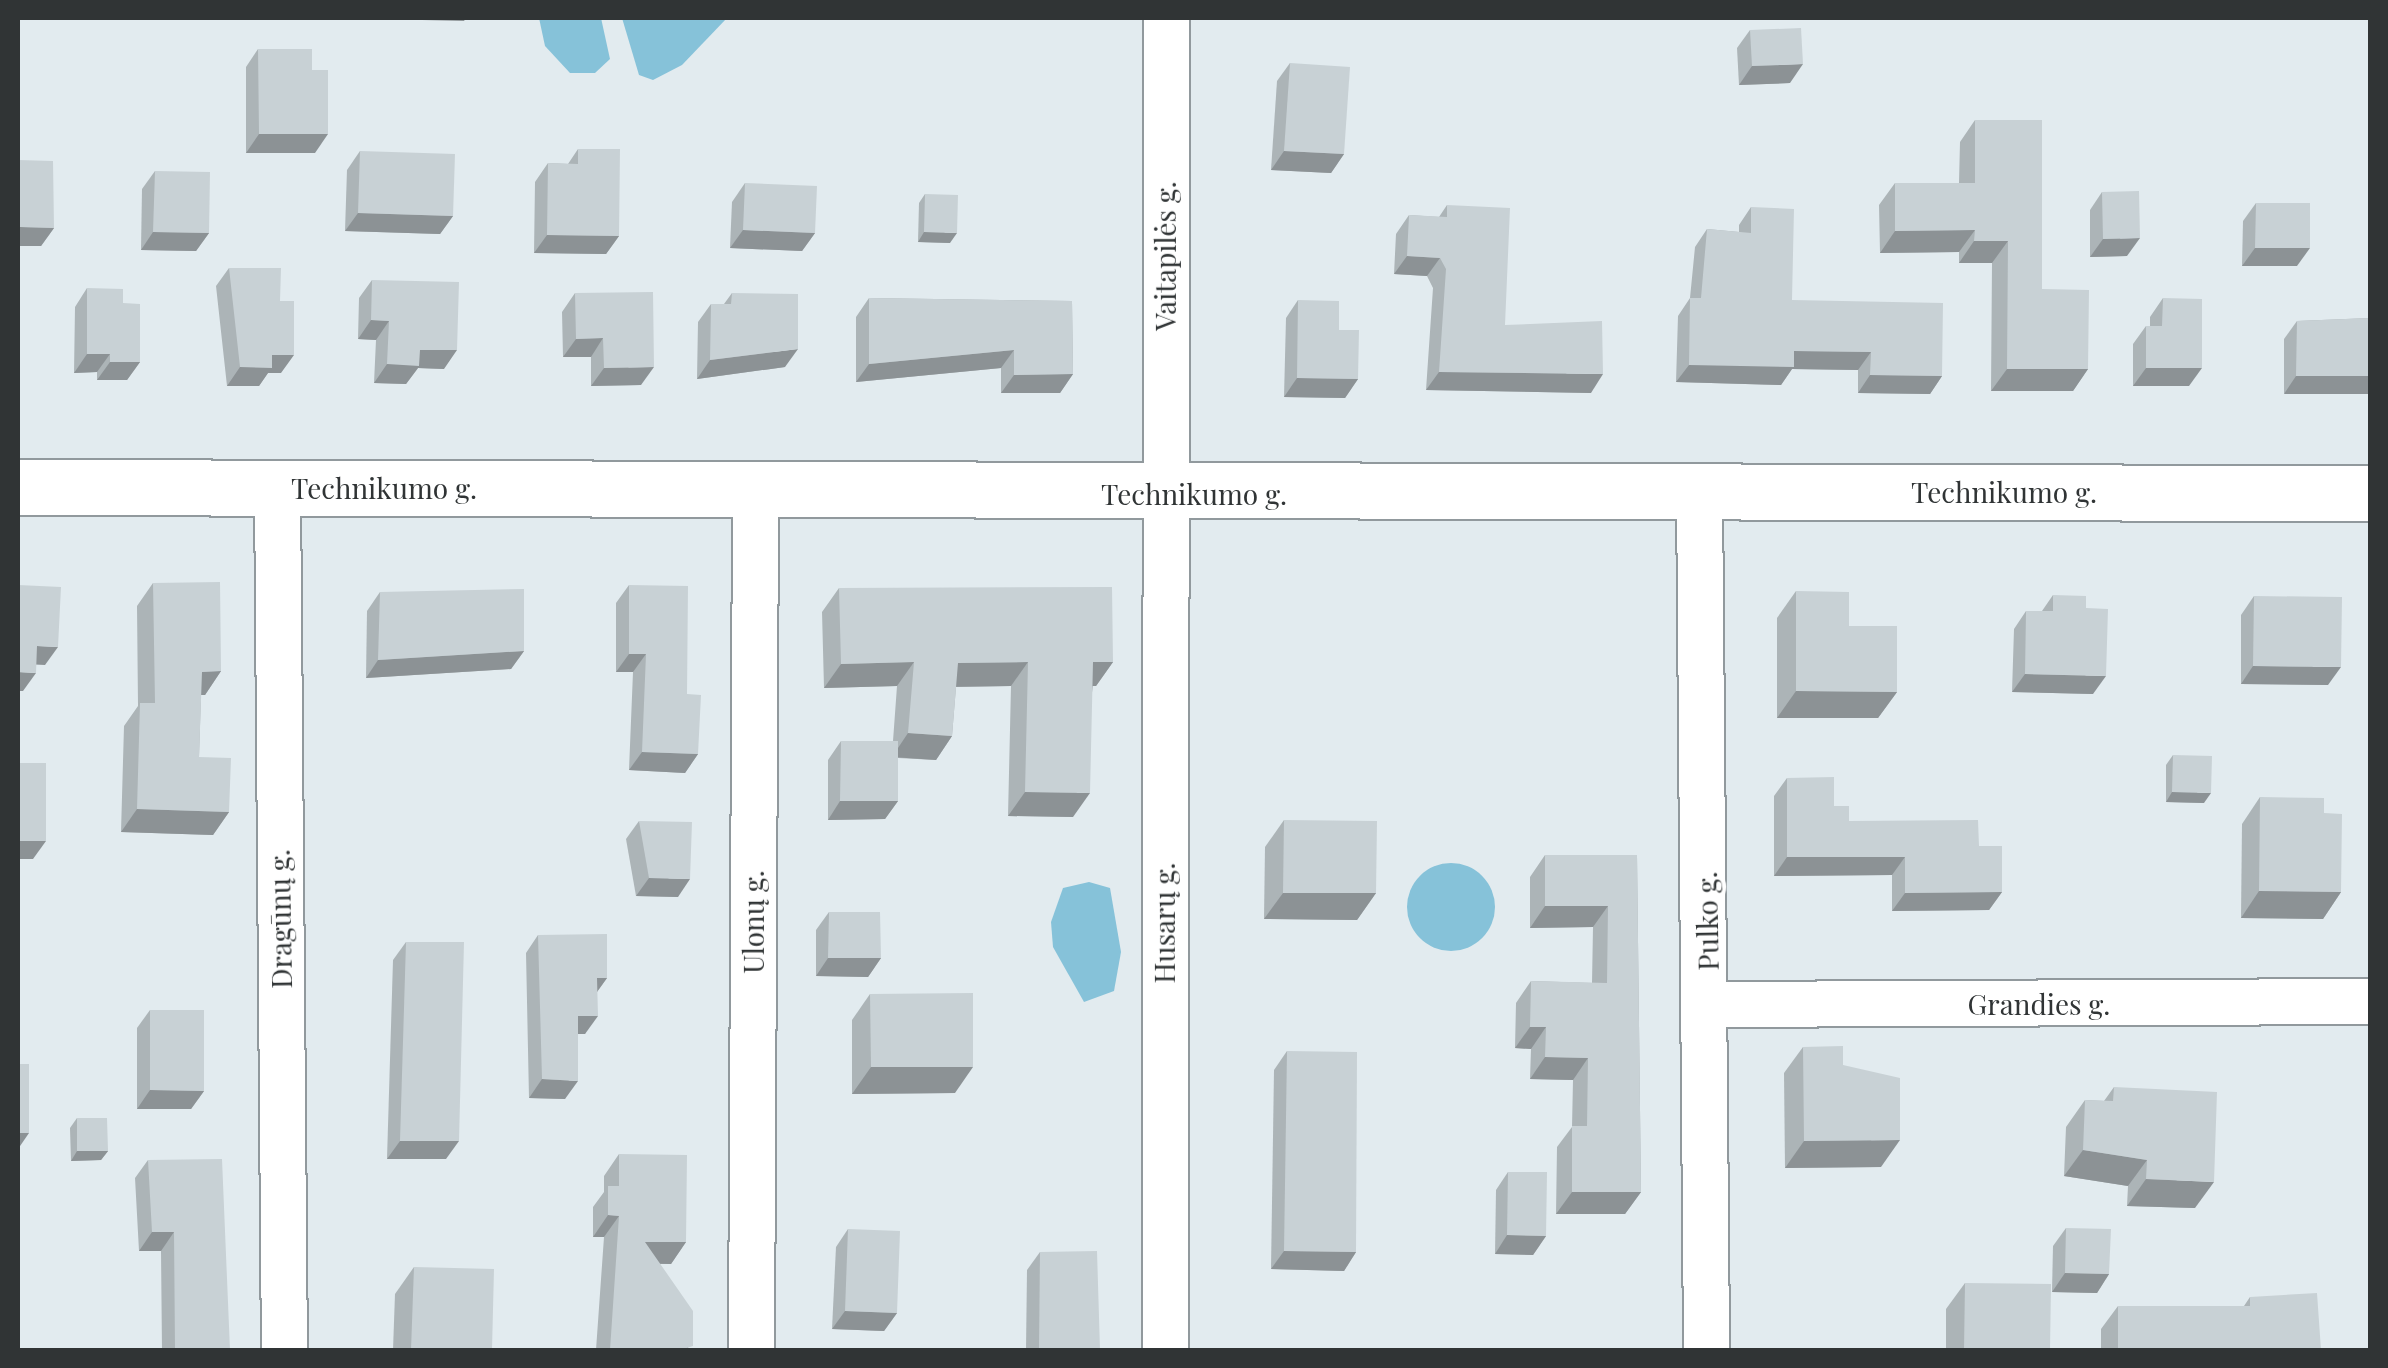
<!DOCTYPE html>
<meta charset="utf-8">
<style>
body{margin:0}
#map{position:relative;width:2388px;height:1368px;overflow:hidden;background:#e2ebef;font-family:"Playfair Display",serif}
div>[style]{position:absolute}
.water>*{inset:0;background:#86c2d9}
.round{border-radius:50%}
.roads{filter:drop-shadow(2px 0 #91999d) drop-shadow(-2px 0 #91999d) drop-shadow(0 2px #91999d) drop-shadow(0 -2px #91999d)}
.street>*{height:45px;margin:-22.5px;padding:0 22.5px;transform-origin:22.5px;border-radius:22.5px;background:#fff}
.secondary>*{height:55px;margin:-27.5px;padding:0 27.5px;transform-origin:27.5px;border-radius:27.5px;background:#fff}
.wall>*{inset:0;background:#acb4b7}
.shaded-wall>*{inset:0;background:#8c9295}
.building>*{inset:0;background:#c8d1d5}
span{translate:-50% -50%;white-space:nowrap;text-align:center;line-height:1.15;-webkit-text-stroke:8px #fff;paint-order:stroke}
.street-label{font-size:28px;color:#303435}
.frame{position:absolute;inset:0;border:20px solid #303435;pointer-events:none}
</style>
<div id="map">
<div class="water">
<i style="clip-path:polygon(539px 18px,601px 18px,610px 59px,595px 73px,570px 73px,545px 46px)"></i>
<i style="clip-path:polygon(622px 18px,727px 18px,682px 65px,653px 80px,639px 75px)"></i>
<i class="round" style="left:1407px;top:863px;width:88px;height:88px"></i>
<i style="clip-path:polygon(1089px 882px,1110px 888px,1121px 952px,1114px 991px,1084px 1002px,1053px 947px,1051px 922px,1063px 888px)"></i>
</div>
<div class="roads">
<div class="street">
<i style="left:277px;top:487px;width:863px;rotate:89.54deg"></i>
<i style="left:1699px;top:491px;width:859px;rotate:89.53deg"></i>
<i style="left:1708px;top:1004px;width:662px;rotate:-0.26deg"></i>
<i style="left:751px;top:1350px;width:857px;rotate:-89.73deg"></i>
<i style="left:1165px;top:1350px;width:1332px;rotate:-89.96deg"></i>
</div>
<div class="secondary">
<i style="left:18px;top:487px;width:2352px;rotate:0.15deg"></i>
</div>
</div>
<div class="wall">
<i style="clip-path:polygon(1750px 30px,1790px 83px,1739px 85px,1737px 48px)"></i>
<i style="clip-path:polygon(258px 49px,315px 153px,246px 153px,246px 67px)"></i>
<i style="clip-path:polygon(1290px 63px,1344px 154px,1331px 173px,1271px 170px,1277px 81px)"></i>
<i style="clip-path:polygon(1975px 120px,2042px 289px,2088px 369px,2073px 391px,1991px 391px,1992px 263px,1959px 263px,1959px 252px,1880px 253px,1879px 205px,1895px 183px,1959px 183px,1960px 142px)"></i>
<i style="clip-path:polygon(578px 149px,619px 236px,606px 254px,534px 253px,535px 182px,548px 163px,568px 164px)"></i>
<i style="clip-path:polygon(360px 151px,453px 216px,440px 234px,345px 231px,347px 170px)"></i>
<i style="clip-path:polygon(18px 160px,54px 228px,41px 246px,18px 246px)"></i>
<i style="clip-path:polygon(155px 171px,209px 233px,196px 251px,141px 250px,142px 189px)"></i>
<i style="clip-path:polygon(745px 183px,815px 233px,802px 251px,730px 248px,732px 202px)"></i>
<i style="clip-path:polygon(2102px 192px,2127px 256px,2090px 257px,2090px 210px)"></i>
<i style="clip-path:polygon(925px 194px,950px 243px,918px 242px,919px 203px)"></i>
<i style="clip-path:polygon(2256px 203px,2297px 266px,2242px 266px,2243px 221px)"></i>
<i style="clip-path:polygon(1447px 205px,1505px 325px,1591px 393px,1426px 390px,1433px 288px,1427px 276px,1394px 274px,1396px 234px,1409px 215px,1439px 217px)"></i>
<i style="clip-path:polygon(1751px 207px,1792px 300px,1942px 376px,1930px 394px,1858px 393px,1858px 370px,1792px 369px,1781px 385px,1676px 382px,1678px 316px,1690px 298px,1695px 247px,1707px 229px,1739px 232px,1739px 225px)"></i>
<i style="clip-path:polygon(229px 268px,280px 301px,281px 373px,268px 373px,259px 386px,227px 386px,216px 286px)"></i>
<i style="clip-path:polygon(372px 280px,444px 369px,418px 368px,406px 384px,374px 383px,376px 340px,358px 339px,359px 298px)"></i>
<i style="clip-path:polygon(87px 288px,123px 303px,140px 362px,127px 380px,97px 380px,97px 372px,74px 373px,75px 307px)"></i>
<i style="clip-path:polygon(575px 293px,641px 385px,591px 386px,591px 357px,563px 357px,562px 312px)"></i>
<i style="clip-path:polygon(732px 293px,785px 367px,697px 379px,698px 322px,711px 304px,724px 304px)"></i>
<i style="clip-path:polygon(869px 298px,1072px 301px,1073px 374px,1060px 393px,1001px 393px,1001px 368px,856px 382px,856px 317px)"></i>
<i style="clip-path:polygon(2163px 298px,2189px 386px,2133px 386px,2133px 344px,2146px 326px,2150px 326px,2150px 317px)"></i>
<i style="clip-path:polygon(1298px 300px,1339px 330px,1358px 379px,1345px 398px,1284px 397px,1286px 318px)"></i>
<i style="clip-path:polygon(2370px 318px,2284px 394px,2284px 339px,2297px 321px)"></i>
<i style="clip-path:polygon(153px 583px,221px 671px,205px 695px,201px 695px,199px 757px,229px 812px,213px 835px,121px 832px,124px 726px,138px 706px,137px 606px)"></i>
<i style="clip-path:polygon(629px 585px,687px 694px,698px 754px,685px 773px,629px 770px,633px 672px,616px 672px,616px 603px)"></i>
<i style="clip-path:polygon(839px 588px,1113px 662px,1096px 686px,1093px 686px,1073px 817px,1008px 816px,1011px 686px,956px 687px,952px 736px,936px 760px,898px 758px,898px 801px,885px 819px,828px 820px,828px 760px,841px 741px,893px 741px,897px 686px,824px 688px,822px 612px)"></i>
<i style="clip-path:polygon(1796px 591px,1849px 626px,1897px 692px,1878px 718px,1777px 718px,1777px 618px)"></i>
<i style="clip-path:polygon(380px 592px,524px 651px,511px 669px,366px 678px,367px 611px)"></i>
<i style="clip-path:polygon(2053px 595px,2093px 694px,2012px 692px,2014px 629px,2026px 611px,2042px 611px)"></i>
<i style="clip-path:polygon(2254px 596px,2328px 685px,2241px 684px,2241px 615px)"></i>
<i style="clip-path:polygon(2173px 755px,2204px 803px,2166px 802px,2166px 765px)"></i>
<i style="clip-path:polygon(1787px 778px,1834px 806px,1849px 821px,1979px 846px,2002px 892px,1989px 910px,1892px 911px,1892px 875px,1774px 876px,1774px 796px)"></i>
<i style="clip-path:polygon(2260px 797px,2324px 813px,2341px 892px,2323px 919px,2241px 918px,2242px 824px)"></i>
<i style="clip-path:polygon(1284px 820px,1376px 893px,1357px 920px,1264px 919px,1265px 847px)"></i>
<i style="clip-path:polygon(639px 821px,678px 897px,636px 896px,626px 839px)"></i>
<i style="clip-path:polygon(1545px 855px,1637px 855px,1641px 1192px,1625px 1214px,1556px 1214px,1557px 1147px,1572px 1127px,1573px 1080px,1530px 1079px,1531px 1049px,1515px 1048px,1516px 1003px,1531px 981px,1592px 983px,1593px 927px,1530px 928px,1530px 877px)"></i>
<i style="clip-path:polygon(829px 912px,881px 958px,868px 977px,816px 976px,816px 930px)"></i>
<i style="clip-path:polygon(538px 935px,607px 978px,597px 992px,585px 1034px,578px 1034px,565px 1099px,529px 1098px,526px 953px)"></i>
<i style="clip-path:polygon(406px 942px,446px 1159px,387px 1159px,393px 960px)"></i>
<i style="clip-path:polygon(870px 994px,955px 1093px,852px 1094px,852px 1020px)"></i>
<i style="clip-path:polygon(150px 1010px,204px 1091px,191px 1109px,137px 1109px,137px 1028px)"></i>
<i style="clip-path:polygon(1803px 1047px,1843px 1065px,1881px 1167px,1785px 1168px,1784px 1073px)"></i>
<i style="clip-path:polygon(1287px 1051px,1356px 1252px,1344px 1271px,1271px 1269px,1274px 1070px)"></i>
<i style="clip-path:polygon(2114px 1087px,2195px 1208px,2127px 1206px,2128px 1186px,2064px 1176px,2066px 1127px,2085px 1100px,2104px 1101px)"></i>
<i style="clip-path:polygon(77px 1118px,108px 1151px,101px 1160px,71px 1161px,70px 1128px)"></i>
<i style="clip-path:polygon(619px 1154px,686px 1242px,671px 1264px,660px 1264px,689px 1350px,596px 1350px,604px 1237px,593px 1237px,593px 1207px,604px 1192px,604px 1176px)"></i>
<i style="clip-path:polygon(148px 1160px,230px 1350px,162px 1350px,161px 1251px,139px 1251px,135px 1178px)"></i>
<i style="clip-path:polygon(1508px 1172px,1546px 1236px,1533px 1255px,1495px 1254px,1496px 1190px)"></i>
<i style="clip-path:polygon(2066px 1228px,2109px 1274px,2097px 1293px,2052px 1292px,2053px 1246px)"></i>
<i style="clip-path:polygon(848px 1229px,897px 1313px,884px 1331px,832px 1329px,836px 1247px)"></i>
<i style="clip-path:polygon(1040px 1252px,1100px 1350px,1026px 1350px,1027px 1270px)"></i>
<i style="clip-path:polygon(414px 1267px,492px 1350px,393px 1350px,395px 1294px)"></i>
<i style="clip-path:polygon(1965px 1283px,2050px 1350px,1946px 1350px,1946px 1309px)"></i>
<i style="clip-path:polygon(2250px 1297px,2321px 1350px,2101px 1350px,2101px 1329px,2118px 1306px,2244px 1306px)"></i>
</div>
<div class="shaded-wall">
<i style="clip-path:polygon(382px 18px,466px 18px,464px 21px,380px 19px)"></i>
<i style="clip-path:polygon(1803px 64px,1790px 83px,1739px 85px,1752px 66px)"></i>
<i style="clip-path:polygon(259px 134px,328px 134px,315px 153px,246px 153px)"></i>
<i style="clip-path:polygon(1284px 151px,1344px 154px,1331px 173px,1271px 170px)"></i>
<i style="clip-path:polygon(358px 213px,453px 216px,440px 234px,345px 231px)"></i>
<i style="clip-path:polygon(20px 227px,54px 228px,41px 246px,18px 246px,18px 231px)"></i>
<i style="clip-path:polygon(743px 230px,815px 233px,802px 251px,730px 248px)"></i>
<i style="clip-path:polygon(1975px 230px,1959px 252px,1880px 253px,1895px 231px)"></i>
<i style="clip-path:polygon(153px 232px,209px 233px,196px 251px,141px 250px)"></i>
<i style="clip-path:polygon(924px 232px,957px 233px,950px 243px,918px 242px)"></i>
<i style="clip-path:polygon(547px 235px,619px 236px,606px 254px,534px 253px)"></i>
<i style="clip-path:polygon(2140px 238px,2127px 256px,2090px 257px,2103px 239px)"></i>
<i style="clip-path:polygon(1974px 241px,2008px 241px,1992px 263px,1959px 263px)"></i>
<i style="clip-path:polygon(2255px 248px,2310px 248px,2297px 266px,2242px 266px)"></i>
<i style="clip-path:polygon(1407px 256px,1440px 258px,1427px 276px,1394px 274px)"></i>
<i style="clip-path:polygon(371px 320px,389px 321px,376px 340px,358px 339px)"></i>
<i style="clip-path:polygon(603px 338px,591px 357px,563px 357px,576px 339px)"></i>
<i style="clip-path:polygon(798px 349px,785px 367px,697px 379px,710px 360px)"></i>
<i style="clip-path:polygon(420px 350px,457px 350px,444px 369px,418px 368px,406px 384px,374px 383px,387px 364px)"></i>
<i style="clip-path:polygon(1014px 350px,1001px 368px,856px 382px,869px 364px)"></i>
<i style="clip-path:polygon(1794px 351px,1871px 352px,1858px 370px,1792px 369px,1781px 385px,1676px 382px,1689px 365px)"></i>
<i style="clip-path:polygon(87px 354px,110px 354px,97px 372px,74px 373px)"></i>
<i style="clip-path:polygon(272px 355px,294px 355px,281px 373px,268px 373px,259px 386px,227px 386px,240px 367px)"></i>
<i style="clip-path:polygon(110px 362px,140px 362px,127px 380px,97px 380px)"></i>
<i style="clip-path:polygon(654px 367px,641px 385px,591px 386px,604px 368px)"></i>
<i style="clip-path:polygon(2146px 368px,2202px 368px,2189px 386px,2133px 386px)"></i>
<i style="clip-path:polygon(2007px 369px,2088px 369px,2073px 391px,1991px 391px)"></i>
<i style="clip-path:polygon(1439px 372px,1603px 374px,1591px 393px,1426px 390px)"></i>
<i style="clip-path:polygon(1073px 374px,1060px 393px,1001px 393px,1014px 375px)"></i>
<i style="clip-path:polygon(1870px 375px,1942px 376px,1930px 394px,1858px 393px)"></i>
<i style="clip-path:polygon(2296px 376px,2370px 376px,2370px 394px,2284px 394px)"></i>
<i style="clip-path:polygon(1297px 378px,1358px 379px,1345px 398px,1284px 397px)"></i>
<i style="clip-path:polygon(37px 646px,58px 647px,45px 665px,24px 664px)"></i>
<i style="clip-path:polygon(524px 651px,511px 669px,366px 678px,378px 660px)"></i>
<i style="clip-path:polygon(629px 654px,646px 654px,633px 672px,616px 672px)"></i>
<i style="clip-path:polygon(914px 662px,897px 686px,824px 688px,841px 664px)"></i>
<i style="clip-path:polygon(1028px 662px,1011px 686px,941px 687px,958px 663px)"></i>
<i style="clip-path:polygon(1093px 662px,1113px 662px,1096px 686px,1077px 686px)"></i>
<i style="clip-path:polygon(2253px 666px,2341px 667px,2328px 685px,2241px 684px)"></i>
<i style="clip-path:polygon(221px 671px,205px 695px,186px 695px,202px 672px)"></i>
<i style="clip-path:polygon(18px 672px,36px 673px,23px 691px,18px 691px)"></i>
<i style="clip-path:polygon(2025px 674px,2106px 676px,2093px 694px,2012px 692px)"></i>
<i style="clip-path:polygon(1796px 691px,1897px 692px,1878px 718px,1777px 718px)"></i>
<i style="clip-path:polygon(908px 733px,952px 736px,936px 760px,892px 757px)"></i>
<i style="clip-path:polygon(642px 752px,698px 754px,685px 773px,629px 770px)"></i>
<i style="clip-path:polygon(1025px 792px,1090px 793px,1073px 817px,1008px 816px)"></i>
<i style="clip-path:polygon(2172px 792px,2211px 793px,2204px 803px,2166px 802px)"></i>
<i style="clip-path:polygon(840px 801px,898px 801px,885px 819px,828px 820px)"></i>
<i style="clip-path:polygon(137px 809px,229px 812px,213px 835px,121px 832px)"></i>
<i style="clip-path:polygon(18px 841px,46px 841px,33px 859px,18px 859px)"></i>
<i style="clip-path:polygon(1787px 857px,1905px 857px,1892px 875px,1774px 876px)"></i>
<i style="clip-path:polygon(649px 878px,690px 879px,678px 897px,636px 896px)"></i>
<i style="clip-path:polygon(2259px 891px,2341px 892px,2323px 919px,2241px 918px)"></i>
<i style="clip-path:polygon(2002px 892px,1989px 910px,1892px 911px,1905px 893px)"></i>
<i style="clip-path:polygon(1283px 893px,1376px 893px,1357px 920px,1264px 919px)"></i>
<i style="clip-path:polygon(1545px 906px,1608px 906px,1593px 927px,1530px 928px)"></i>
<i style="clip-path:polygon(828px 958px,881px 958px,868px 977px,816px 976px)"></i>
<i style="clip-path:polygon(597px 978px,607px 978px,594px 996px)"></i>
<i style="clip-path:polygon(578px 1016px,598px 1016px,585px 1034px,565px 1034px)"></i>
<i style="clip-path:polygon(1530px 1027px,1546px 1027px,1531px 1049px,1515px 1048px)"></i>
<i style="clip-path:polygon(1545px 1057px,1588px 1058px,1573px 1080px,1530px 1079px)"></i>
<i style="clip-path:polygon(871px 1067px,973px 1067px,955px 1093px,852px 1094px)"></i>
<i style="clip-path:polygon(542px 1079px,578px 1081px,565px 1099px,529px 1098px)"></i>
<i style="clip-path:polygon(150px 1090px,204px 1091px,191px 1109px,137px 1109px)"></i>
<i style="clip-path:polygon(18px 1133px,29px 1133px,18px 1149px)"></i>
<i style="clip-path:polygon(1900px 1140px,1881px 1167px,1785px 1168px,1804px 1141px)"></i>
<i style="clip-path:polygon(400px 1141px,459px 1141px,446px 1159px,387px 1159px)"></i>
<i style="clip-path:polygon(2083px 1150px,2147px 1160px,2128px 1186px,2064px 1176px)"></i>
<i style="clip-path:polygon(77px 1151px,108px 1151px,101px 1160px,71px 1161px)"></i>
<i style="clip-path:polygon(2146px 1179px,2214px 1182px,2195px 1208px,2127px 1206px)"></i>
<i style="clip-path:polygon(1572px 1192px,1641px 1192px,1625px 1214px,1556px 1214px)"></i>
<i style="clip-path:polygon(608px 1215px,619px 1216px,604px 1237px,593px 1237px)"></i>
<i style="clip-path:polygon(152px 1232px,174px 1232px,161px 1251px,139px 1251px)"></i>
<i style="clip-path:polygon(1507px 1235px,1546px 1236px,1533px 1255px,1495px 1254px)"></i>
<i style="clip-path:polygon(645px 1242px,686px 1242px,671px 1264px,630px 1263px)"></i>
<i style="clip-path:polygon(1284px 1251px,1356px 1252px,1344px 1271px,1271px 1269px)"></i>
<i style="clip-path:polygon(2065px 1273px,2109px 1274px,2097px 1293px,2052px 1292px)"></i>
<i style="clip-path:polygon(845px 1311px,897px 1313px,884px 1331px,832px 1329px)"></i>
</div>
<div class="building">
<i style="clip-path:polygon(1801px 28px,1803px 64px,1752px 66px,1750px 30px)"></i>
<i style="clip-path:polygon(258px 49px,312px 49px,312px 70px,328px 70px,328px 134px,259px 134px)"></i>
<i style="clip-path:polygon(1290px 63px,1350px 67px,1344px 154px,1284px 151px)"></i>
<i style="clip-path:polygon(1975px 120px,2042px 120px,2042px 289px,2089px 290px,2088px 369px,2007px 369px,2008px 241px,1974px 241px,1975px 230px,1895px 231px,1895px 183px,1975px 183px)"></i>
<i style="clip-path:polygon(578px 149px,620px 149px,619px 236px,547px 235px,548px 163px,578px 164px)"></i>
<i style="clip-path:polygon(360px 151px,455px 154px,453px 216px,358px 213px)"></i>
<i style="clip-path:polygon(18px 160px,53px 161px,54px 228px,20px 227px,20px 200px,18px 200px)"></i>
<i style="clip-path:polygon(155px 171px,210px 172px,209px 233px,153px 232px)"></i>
<i style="clip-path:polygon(745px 183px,817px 186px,815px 233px,743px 230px)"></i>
<i style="clip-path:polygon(2139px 191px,2140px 238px,2103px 239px,2102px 192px)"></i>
<i style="clip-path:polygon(925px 194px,958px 195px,957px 233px,924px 232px)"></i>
<i style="clip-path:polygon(2256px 203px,2310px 203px,2310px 248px,2255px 248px)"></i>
<i style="clip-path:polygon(1447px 205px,1510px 208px,1505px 325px,1602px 321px,1603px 374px,1439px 372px,1446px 269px,1440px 258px,1407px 256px,1409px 215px,1447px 217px)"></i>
<i style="clip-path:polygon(1751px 207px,1794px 209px,1792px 300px,1943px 303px,1942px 376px,1870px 375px,1871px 352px,1794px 351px,1794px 367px,1689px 365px,1690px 298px,1701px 298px,1707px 229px,1751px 233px)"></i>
<i style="clip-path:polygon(229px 268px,281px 268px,280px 301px,294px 301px,294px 355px,272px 355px,272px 368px,240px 367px)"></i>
<i style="clip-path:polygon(372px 280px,459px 282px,457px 350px,420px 350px,419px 366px,387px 364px,389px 321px,371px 320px)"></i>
<i style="clip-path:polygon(87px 288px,123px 289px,123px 303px,140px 304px,140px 362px,110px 362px,110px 354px,87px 354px)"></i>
<i style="clip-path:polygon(653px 292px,654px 367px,604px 368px,603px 338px,576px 339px,575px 293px)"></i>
<i style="clip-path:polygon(732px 293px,798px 294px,798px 349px,710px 360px,711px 304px,731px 304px)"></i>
<i style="clip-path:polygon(869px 298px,1072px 301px,1073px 374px,1014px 375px,1014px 350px,869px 364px)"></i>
<i style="clip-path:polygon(2163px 298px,2202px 299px,2202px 368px,2146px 368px,2146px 326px,2162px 326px)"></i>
<i style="clip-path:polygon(1298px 300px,1339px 301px,1339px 330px,1359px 330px,1358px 379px,1297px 378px)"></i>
<i style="clip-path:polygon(2370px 318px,2370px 376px,2296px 376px,2297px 321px)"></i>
<i style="clip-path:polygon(220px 582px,221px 671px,202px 672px,199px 757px,231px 758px,229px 812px,137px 809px,140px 703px,155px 703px,153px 583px)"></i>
<i style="clip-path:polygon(18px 585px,61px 587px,58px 647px,37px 646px,36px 673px,18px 672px)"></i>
<i style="clip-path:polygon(629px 585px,688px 586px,687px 694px,701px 695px,698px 754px,642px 752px,646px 654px,629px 654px)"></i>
<i style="clip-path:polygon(1112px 587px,1113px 662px,1093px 662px,1090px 793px,1025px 792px,1028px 662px,958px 663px,952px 736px,908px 733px,914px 662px,841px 664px,839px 588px)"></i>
<i style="clip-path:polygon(524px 589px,524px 651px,378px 660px,380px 592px)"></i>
<i style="clip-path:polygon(1796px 591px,1849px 592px,1849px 626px,1897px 626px,1897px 692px,1796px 691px)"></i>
<i style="clip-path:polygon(2053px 595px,2086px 596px,2086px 608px,2108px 609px,2106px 676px,2025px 674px,2026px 611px,2053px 611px)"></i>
<i style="clip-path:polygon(2254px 596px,2342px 597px,2341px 667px,2253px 666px)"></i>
<i style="clip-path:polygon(841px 741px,898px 741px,898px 801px,840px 801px)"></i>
<i style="clip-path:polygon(2173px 755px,2212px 756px,2211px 793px,2172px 792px)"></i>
<i style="clip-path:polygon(18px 763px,46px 763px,46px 841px,18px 841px)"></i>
<i style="clip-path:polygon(1834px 777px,1834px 806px,1849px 806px,1849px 821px,1978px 820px,1979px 846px,2002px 846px,2002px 892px,1905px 893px,1905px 857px,1787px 857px,1787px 778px)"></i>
<i style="clip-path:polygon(2260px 797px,2324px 798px,2324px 813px,2342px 814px,2341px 892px,2259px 891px)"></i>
<i style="clip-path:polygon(1284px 820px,1377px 821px,1376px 893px,1283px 893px)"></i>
<i style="clip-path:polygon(639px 821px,692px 822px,690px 879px,649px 878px)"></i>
<i style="clip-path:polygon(1545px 855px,1637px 855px,1641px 1192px,1572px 1192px,1572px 1126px,1587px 1126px,1588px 1058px,1545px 1057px,1546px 1027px,1530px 1027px,1531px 981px,1607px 983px,1608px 906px,1545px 906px)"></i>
<i style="clip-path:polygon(829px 912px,880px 912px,881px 958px,828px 958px)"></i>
<i style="clip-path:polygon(607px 934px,607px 978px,597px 978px,598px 1016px,578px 1016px,578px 1081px,542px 1079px,538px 935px)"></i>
<i style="clip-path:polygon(406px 942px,464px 942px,459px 1141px,400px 1141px)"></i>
<i style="clip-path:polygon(973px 993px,973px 1067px,871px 1067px,870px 994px)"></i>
<i style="clip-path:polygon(150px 1010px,204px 1010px,204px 1091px,150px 1090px)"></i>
<i style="clip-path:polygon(1843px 1046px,1843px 1065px,1900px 1078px,1900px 1140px,1804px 1141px,1803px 1047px)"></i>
<i style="clip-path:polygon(1287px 1051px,1357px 1052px,1356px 1252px,1284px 1251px)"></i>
<i style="clip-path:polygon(18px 1064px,29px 1064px,29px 1133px,18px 1133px)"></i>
<i style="clip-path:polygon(2114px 1087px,2217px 1092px,2214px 1182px,2146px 1179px,2147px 1160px,2083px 1150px,2085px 1100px,2113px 1101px)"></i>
<i style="clip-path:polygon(77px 1118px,107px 1118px,108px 1151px,77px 1151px)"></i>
<i style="clip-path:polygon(619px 1154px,687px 1155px,686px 1242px,645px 1242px,693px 1311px,693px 1346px,680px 1350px,610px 1350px,619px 1216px,608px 1215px,608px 1186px,619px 1186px)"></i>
<i style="clip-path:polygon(222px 1159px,230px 1350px,175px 1350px,174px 1232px,152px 1232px,148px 1160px)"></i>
<i style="clip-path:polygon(1508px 1172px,1547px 1172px,1546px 1236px,1507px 1235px)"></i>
<i style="clip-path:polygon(2066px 1228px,2111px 1229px,2109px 1274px,2065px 1273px)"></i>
<i style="clip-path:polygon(848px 1229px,900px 1231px,897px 1313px,845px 1311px)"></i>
<i style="clip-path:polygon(1097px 1251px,1100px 1350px,1039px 1350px,1040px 1252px)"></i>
<i style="clip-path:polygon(414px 1267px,494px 1269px,492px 1350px,411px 1350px)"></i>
<i style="clip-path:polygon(1965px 1283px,2051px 1284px,2050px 1350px,1964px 1350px)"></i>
<i style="clip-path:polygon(2317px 1293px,2321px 1350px,2118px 1350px,2118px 1306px,2250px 1306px,2250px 1297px)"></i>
</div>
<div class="street-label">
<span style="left:1165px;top:256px;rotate:-90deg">Vaitapilės g.</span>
<span style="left:384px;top:488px">Technikumo g.</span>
<span style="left:2004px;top:492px">Technikumo g.</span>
<span style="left:1194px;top:494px">Technikumo g.</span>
<span style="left:280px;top:919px;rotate:-91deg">Dragūnų g.</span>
<span style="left:1707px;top:921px;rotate:-91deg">Pulko g.</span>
<span style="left:753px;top:922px;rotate:-90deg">Ulonų g.</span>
<span style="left:1164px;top:923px;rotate:-90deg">Husarų g.</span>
<span style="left:2039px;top:1004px">Grandies g.</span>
</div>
<div class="frame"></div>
</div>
